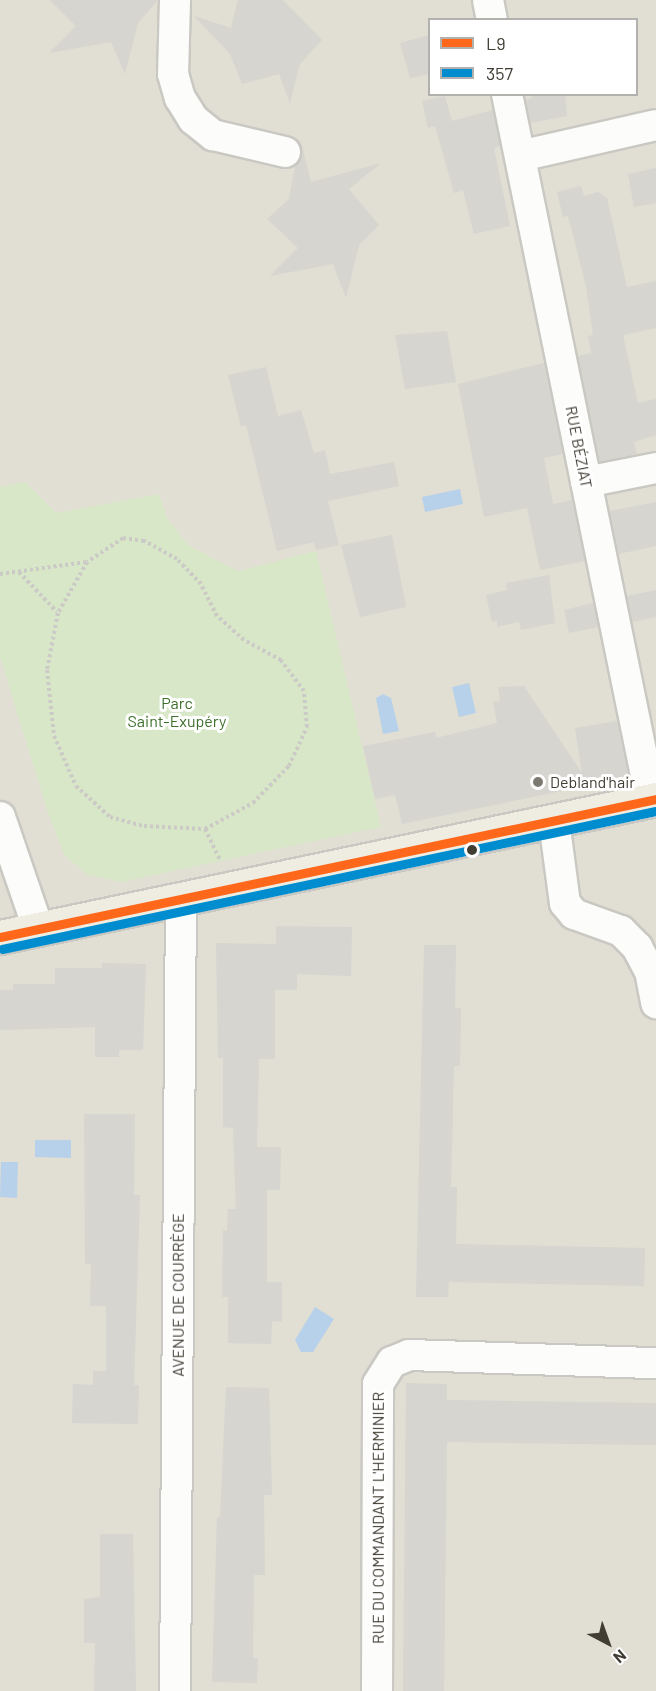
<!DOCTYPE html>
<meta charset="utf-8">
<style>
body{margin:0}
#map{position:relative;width:656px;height:1691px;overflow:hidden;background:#edece6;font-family:Barlow,sans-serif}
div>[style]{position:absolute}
.residential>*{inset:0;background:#e1ded3}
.green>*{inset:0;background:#d8e7c7}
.water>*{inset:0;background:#b8d1ea}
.building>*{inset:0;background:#d6d5cf}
.path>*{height:4px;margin-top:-2px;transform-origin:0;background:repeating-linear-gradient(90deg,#cbcac6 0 3px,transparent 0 6px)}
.roads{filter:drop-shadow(2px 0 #c9c8c2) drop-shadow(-2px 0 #c9c8c2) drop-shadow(0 2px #c9c8c2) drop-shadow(0 -2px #c9c8c2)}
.minor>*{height:30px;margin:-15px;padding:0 15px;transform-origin:15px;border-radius:15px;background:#fcfcfb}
.major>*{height:33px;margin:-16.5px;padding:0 16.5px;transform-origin:16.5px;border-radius:16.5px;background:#efede2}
.bus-1>*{height:9px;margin:-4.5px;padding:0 4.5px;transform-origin:4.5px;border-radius:4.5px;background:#ff671b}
.bus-2>*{height:9px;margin:-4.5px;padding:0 4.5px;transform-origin:4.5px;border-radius:4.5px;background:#008dcf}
.dots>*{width:16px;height:16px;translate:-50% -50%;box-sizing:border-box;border:3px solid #fff;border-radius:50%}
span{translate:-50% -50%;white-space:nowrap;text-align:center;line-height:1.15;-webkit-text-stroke:6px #fff;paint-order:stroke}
.street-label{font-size:16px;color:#413d33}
.park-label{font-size:16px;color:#3e6f2b}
.poi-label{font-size:16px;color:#413d33}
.left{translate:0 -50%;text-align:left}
.legend{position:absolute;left:428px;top:18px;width:210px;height:78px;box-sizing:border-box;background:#fff;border:2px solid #b3b1ad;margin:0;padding:8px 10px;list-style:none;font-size:18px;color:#413d33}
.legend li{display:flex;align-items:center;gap:12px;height:30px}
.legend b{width:30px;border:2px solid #b3b1ad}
.north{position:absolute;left:578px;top:1613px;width:60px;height:60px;-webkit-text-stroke:4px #fff;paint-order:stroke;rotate:139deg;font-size:16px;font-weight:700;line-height:24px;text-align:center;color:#413d33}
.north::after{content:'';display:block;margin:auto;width:21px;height:27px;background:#413d33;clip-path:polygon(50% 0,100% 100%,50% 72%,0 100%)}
</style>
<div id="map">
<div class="residential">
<i style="clip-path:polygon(evenodd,0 0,656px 0,656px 1691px,0 1691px,0 0,430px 20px,636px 20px,636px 94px,430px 94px,430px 20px)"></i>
</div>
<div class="green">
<i style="clip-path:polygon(25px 482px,56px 513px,159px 494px,167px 518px,188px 545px,238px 571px,316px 551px,381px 827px,121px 882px,88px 875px,65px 856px,48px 813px,0 657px,0 487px)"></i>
</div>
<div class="water">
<i style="clip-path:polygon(460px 489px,463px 504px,425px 512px,422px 497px)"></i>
<i style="clip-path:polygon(469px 683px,476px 713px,459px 717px,452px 687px)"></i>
<i style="clip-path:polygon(383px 694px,391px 698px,399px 731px,383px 734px,376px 698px)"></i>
<i style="clip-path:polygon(35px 1140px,71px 1140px,71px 1158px,35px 1157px)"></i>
<i style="clip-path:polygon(1px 1162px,18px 1162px,17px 1198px,0 1197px)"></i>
<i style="clip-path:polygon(315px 1307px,334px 1319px,313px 1352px,301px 1352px,295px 1340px)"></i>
</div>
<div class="building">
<i style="clip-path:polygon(50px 0,158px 0,138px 23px,125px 74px,111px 42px,49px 53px,76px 26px)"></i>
<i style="clip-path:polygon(238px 0,283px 0,322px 40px,300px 64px,290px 103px,279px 74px,242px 84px,230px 54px,194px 16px,231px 28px)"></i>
<i style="clip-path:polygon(429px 35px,429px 74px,410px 78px,400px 43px)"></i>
<i style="clip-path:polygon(531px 94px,565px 94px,567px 116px,531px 123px,526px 100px,532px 98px)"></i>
<i style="clip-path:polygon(445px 96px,452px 121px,493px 110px,500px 146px,494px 148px,510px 226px,474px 234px,463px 190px,454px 193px,435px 126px,428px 128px,422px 101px)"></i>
<i style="clip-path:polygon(300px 138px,311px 182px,381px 163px,349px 189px,379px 225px,359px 245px,346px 298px,333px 264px,270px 276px,298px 248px,267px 219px,289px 199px,295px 166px,302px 155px)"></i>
<i style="clip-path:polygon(656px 168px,656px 203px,634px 207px,628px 174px)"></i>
<i style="clip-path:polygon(581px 186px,584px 196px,598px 192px,607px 198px,627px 287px,656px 281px,656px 328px,623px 335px,638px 403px,656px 399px,656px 435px,634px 442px,637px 454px,600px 462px,578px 356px,591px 353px,588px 336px,593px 335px,586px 286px,568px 216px,563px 217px,557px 192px)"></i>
<i style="clip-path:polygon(447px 331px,456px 382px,405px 389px,395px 335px)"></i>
<i style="clip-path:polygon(544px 363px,563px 454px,544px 458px,553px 504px,572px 500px,585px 561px,540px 570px,527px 508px,484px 517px,458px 384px)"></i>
<i style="clip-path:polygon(266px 367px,278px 416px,301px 410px,314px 453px,325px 450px,330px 474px,394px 462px,399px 486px,328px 501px,339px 545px,316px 550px,314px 542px,277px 551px,246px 425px,241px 427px,228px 375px)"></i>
<i style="clip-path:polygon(656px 502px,656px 546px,618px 554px,610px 511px)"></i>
<i style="clip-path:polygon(392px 535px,406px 607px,360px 617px,341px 545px)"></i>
<i style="clip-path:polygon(549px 575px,555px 623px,521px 630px,519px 622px,497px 627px,497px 620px,492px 622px,486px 595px,507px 590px,506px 583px)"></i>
<i style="clip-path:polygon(656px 590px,656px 617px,632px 622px,627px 596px)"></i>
<i style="clip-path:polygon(593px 603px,598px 627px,569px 633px,564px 610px)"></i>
<i style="clip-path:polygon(524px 686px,582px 773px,575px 728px,617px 721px,629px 777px,402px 824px,395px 795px,375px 799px,363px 746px,435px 732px,436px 738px,497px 723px,493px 702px,500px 701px,498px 687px)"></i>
<i style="clip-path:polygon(276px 926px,352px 927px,351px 976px,297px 974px,297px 990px,275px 990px,275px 1059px,259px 1059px,257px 1147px,281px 1147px,280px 1190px,267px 1190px,267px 1282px,282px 1282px,282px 1322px,272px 1321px,271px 1344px,228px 1343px,228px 1297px,222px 1297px,223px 1230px,227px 1231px,228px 1209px,236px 1209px,233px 1128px,223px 1127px,223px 1058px,218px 1058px,216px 943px,276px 944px)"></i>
<i style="clip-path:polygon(424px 945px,456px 945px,455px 1008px,461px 1008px,460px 1066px,454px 1066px,451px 1187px,457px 1187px,456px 1244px,645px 1248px,644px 1286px,449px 1282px,448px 1297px,416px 1297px)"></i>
<i style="clip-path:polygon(102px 963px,146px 964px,143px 1050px,119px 1050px,119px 1057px,95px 1057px,95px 1027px,0 1030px,0 990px,13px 990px,13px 984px,55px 984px,55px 968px,102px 968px)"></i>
<i style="clip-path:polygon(84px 1114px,135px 1114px,134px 1195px,140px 1195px,134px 1385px,139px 1385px,138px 1424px,72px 1423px,73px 1384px,93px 1385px,93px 1371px,106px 1371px,106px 1306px,90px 1306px,91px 1264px,85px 1264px)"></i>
<i style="clip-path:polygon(406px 1383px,447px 1384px,447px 1400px,656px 1403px,656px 1445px,447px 1442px,444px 1691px,403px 1691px)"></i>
<i style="clip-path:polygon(226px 1387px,269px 1388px,272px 1495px,264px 1495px,265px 1575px,254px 1575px,253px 1658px,258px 1658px,257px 1683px,212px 1682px,217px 1517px,220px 1517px)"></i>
<i style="clip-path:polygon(100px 1534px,133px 1534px,136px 1691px,94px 1691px,95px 1643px,84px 1643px,84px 1599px,100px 1597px)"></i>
</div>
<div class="path">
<i style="left:19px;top:572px;width:55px;rotate:46.5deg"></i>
<i style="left:0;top:574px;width:87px;rotate:-7.9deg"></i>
<i style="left:205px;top:829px;width:55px;rotate:-28.4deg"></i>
<i style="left:253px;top:803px;width:52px;rotate:-45.8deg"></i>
<i style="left:289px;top:766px;width:43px;rotate:-65.2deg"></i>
<i style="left:307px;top:727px;width:36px;rotate:-95deg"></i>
<i style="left:304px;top:691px;width:39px;rotate:-127deg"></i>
<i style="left:281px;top:660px;width:42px;rotate:-151.6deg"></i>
<i style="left:244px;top:640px;width:36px;rotate:-138deg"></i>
<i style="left:217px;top:616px;width:36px;rotate:-117deg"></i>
<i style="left:201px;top:584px;width:35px;rotate:-134deg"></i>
<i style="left:177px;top:559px;width:38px;rotate:-151deg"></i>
<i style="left:144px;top:541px;width:21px;rotate:-172deg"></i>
<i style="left:123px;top:538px;width:43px;rotate:146.3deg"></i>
<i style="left:87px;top:562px;width:59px;rotate:119.6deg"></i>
<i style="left:58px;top:613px;width:58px;rotate:100.9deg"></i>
<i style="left:47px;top:670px;width:66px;rotate:83.9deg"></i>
<i style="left:54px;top:736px;width:55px;rotate:66.3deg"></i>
<i style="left:76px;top:786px;width:46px;rotate:42.4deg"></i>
<i style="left:110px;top:817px;width:35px;rotate:15deg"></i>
<i style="left:144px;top:826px;width:61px;rotate:2.8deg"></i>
<i style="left:205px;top:829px;width:34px;rotate:64deg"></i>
</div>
<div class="roads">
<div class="minor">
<i style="left:175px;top:0;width:74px;rotate:91.5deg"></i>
<i style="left:173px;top:74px;width:25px;rotate:74deg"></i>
<i style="left:180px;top:98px;width:25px;rotate:58deg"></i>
<i style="left:193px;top:119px;width:26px;rotate:39deg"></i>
<i style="left:213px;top:135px;width:74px;rotate:13.3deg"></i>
<i style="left:488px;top:0;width:20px;rotate:79deg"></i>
<i style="left:507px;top:94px;width:721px;rotate:78.47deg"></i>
<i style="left:520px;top:156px;width:139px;rotate:-12.8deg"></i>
<i style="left:586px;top:482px;width:71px;rotate:-11.3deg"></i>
<i style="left:0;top:817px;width:117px;rotate:71.1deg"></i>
<i style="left:554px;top:821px;width:83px;rotate:82.4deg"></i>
<i style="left:565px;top:903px;width:14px;rotate:51deg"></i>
<i style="left:574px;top:914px;width:50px;rotate:19.9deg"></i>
<i style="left:621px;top:931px;width:23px;rotate:45deg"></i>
<i style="left:637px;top:947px;width:27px;rotate:62deg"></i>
<i style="left:650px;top:971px;width:33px;rotate:79deg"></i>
<i style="left:175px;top:1691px;width:791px;rotate:-89.57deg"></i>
<i style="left:377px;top:1691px;width:307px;rotate:-89.8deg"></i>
<i style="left:378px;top:1384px;width:26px;rotate:-58deg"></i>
<i style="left:392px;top:1362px;width:18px;rotate:-22deg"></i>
<i style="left:409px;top:1355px;width:247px;rotate:1.9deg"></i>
</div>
<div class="major">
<i style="left:0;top:937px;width:670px;rotate:-11.88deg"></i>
</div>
</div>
<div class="bus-1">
<i style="left:0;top:937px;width:670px;rotate:-11.88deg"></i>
</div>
<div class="bus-2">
<i style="left:2px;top:949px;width:668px;rotate:-11.92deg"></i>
</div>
<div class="dots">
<i style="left:538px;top:782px;background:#7d7a72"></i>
<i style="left:472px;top:850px;background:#413d33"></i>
</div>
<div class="street-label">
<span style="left:579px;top:447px;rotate:79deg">RUE BÉZIAT</span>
<span style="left:178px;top:1295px;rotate:-90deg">AVENUE DE COURRÈGE</span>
<span style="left:378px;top:1518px;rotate:-90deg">RUE DU COMMANDANT L'HERMINIER</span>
</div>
<div class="park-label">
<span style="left:177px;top:712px">Parc<br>Saint-Exupéry</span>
</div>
<div class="poi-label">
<span class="left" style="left:550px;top:782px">Debland'hair</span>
</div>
<ul class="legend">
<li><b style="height:8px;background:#ff671b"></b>L9</li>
<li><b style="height:8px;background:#008dcf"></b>357</li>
</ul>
<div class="north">N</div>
</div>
